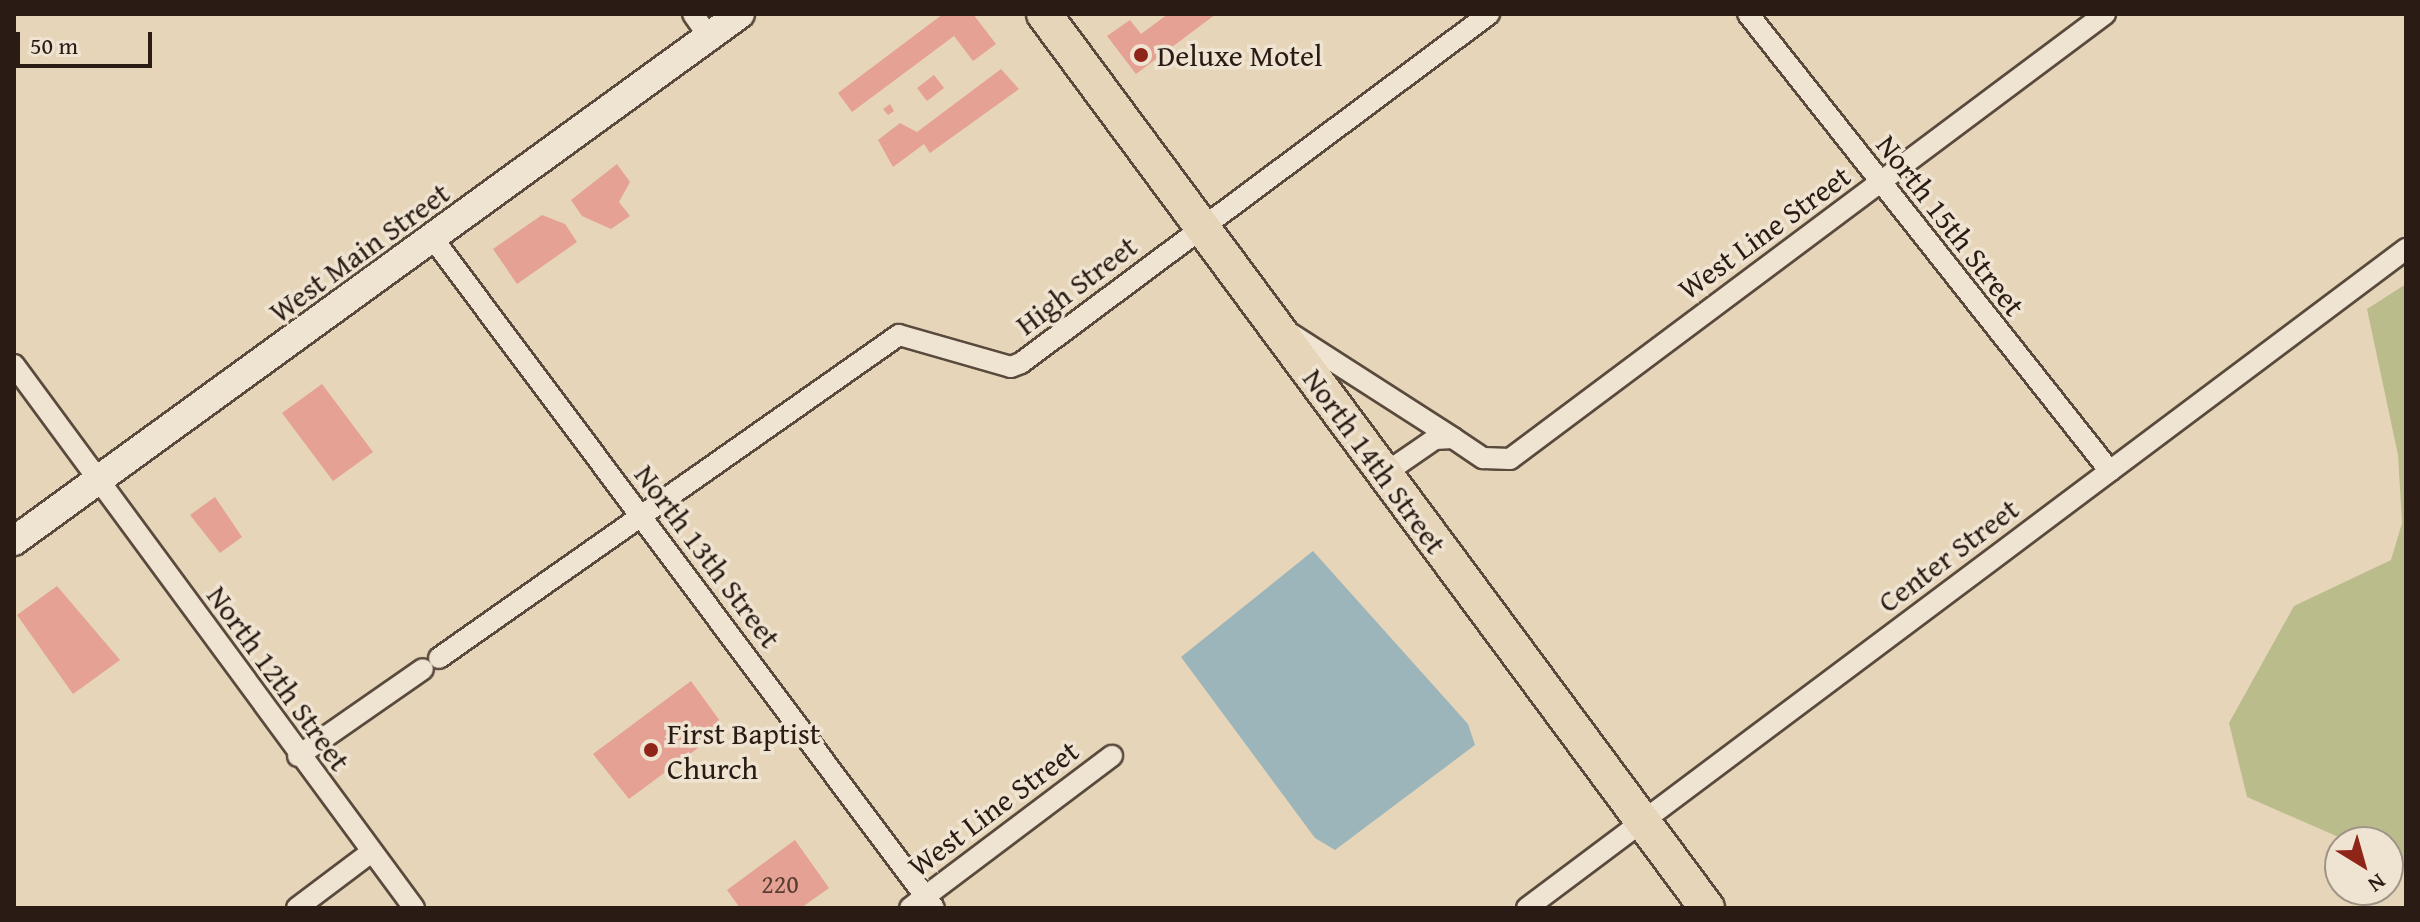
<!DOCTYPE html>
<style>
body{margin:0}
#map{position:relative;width:2420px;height:922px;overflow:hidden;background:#e6d5b9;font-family:"Gentium Book Plus",serif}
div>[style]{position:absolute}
.green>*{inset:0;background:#babc8c}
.water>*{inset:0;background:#9cb5bb}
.building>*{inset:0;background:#e5a193}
.roads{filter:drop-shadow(2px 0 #594a3d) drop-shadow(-2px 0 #594a3d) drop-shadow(0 2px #594a3d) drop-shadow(0 -2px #594a3d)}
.minor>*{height:20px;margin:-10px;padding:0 10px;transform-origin:10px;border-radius:10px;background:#efe4d2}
.secondary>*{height:28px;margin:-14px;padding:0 14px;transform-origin:14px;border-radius:14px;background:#efe4d2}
.trunk>*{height:34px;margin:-17px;padding:0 17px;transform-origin:17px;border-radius:17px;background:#e6d5b9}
.dots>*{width:22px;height:22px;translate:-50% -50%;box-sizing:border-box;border:4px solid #efe4d2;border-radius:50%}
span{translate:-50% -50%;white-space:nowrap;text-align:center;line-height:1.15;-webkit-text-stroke:7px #efe4d2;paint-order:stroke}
.number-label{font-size:26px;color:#593d34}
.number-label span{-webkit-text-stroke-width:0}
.poi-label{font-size:30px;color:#2a1c14}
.left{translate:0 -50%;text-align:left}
.street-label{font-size:30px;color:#2a1c14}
.frame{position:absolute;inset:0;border:16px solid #2a1c14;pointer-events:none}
.north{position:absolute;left:2324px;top:826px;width:80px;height:80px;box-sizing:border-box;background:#efe4d2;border:2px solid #a09486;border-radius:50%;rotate:143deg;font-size:22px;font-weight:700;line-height:32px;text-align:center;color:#2a1c14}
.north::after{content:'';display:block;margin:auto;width:28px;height:36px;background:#8f2418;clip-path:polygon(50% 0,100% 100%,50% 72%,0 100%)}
.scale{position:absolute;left:16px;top:32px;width:136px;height:36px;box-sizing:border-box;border:4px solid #2a1c14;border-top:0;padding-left:10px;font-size:24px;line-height:28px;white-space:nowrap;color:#2a1c14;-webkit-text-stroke:6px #efe4d2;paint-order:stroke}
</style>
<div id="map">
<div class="green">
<i style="clip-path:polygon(2406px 284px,2406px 866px,2388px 858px,2388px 842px,2350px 842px,2247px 797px,2229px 723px,2294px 606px,2391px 560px,2402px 523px,2398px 455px,2367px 309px)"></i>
</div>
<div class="water">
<i style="clip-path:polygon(1313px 551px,1468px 724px,1475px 745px,1335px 850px,1315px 838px,1181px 657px)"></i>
</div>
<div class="building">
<i style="clip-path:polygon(943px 14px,973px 14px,996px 44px,973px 61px,954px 36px,852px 112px,838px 93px)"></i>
<i style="clip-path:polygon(1168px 14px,1216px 14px,1136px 74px,1107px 36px,1130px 20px,1141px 34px)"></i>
<i style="clip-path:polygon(1001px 69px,1019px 89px,930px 153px,924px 144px,893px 167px,878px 140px,900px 123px,917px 132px)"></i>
<i style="clip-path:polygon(934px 75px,944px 88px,927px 101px,917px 88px)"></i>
<i style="clip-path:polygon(890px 104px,894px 111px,888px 115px,883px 109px)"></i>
<i style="clip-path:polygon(617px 164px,630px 182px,619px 202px,630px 216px,611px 229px,582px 216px,571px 200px)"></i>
<i style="clip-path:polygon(542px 215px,565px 224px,577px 242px,517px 284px,493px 249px)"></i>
<i style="clip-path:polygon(322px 384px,373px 452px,333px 481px,282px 413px)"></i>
<i style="clip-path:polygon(215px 497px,242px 537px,220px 553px,190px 515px)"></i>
<i style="clip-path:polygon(57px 586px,120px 660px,73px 694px,17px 615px)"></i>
<i style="clip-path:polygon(691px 681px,725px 728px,629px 799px,593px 754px)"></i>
<i style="clip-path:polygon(795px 840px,829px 888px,801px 908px,740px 908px,727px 890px)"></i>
</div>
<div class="roads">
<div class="minor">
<i style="left:693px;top:14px;width:28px;rotate:55deg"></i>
<i style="left:1748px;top:14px;width:583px;rotate:51.62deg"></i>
<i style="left:434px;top:240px;width:834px;rotate:53.19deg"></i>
<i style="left:1291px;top:334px;width:193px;rotate:32.7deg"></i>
<i style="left:14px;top:365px;width:674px;rotate:53.62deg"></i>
<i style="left:1384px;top:474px;width:62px;rotate:-34.5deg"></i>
<i style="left:1435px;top:439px;width:18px;rotate:-3deg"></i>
<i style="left:1453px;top:438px;width:36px;rotate:34deg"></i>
<i style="left:1483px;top:458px;width:27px;rotate:2deg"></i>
<i style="left:1510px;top:459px;width:743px;rotate:-36.79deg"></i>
<i style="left:439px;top:658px;width:562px;rotate:-35.08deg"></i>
<i style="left:899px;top:335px;width:116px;rotate:15.9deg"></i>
<i style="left:1011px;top:367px;width:11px;rotate:-22deg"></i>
<i style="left:1021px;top:363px;width:584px;rotate:-36.71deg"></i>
<i style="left:298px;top:756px;width:152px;rotate:-34.8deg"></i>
<i style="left:297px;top:908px;width:91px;rotate:-37deg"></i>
<i style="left:910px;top:908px;width:253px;rotate:-37deg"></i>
<i style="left:1527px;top:908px;width:1099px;rotate:-36.86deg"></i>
</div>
<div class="secondary">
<i style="left:14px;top:541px;width:897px;rotate:-35.98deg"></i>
</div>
<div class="trunk">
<i style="left:1044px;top:14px;width:1113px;rotate:53.44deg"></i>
</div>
</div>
<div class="dots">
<i style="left:1141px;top:55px;background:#8f2418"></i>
<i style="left:651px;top:750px;background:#8f2418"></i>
</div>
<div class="number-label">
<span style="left:780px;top:884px">220</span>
</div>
<div class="poi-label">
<span class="left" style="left:1157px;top:55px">Deluxe Motel</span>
<span class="left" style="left:667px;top:750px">First Baptist<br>Church</span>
</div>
<div class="street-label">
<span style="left:1951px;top:225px;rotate:52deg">North 15th Street</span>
<span style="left:1764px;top:232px;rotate:-36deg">West Line Street</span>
<span style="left:359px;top:252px;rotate:-36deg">West Main Street</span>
<span style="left:1076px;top:285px;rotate:-37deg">High Street</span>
<span style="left:1375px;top:461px;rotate:54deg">North 14th Street</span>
<span style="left:1948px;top:555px;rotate:-37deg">Center Street</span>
<span style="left:708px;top:556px;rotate:53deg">North 13th Street</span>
<span style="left:279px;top:678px;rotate:54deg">North 12th Street</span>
<span style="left:993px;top:808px;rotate:-37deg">West Line Street</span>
</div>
<div class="frame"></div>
<div class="north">N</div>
<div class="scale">50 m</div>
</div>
